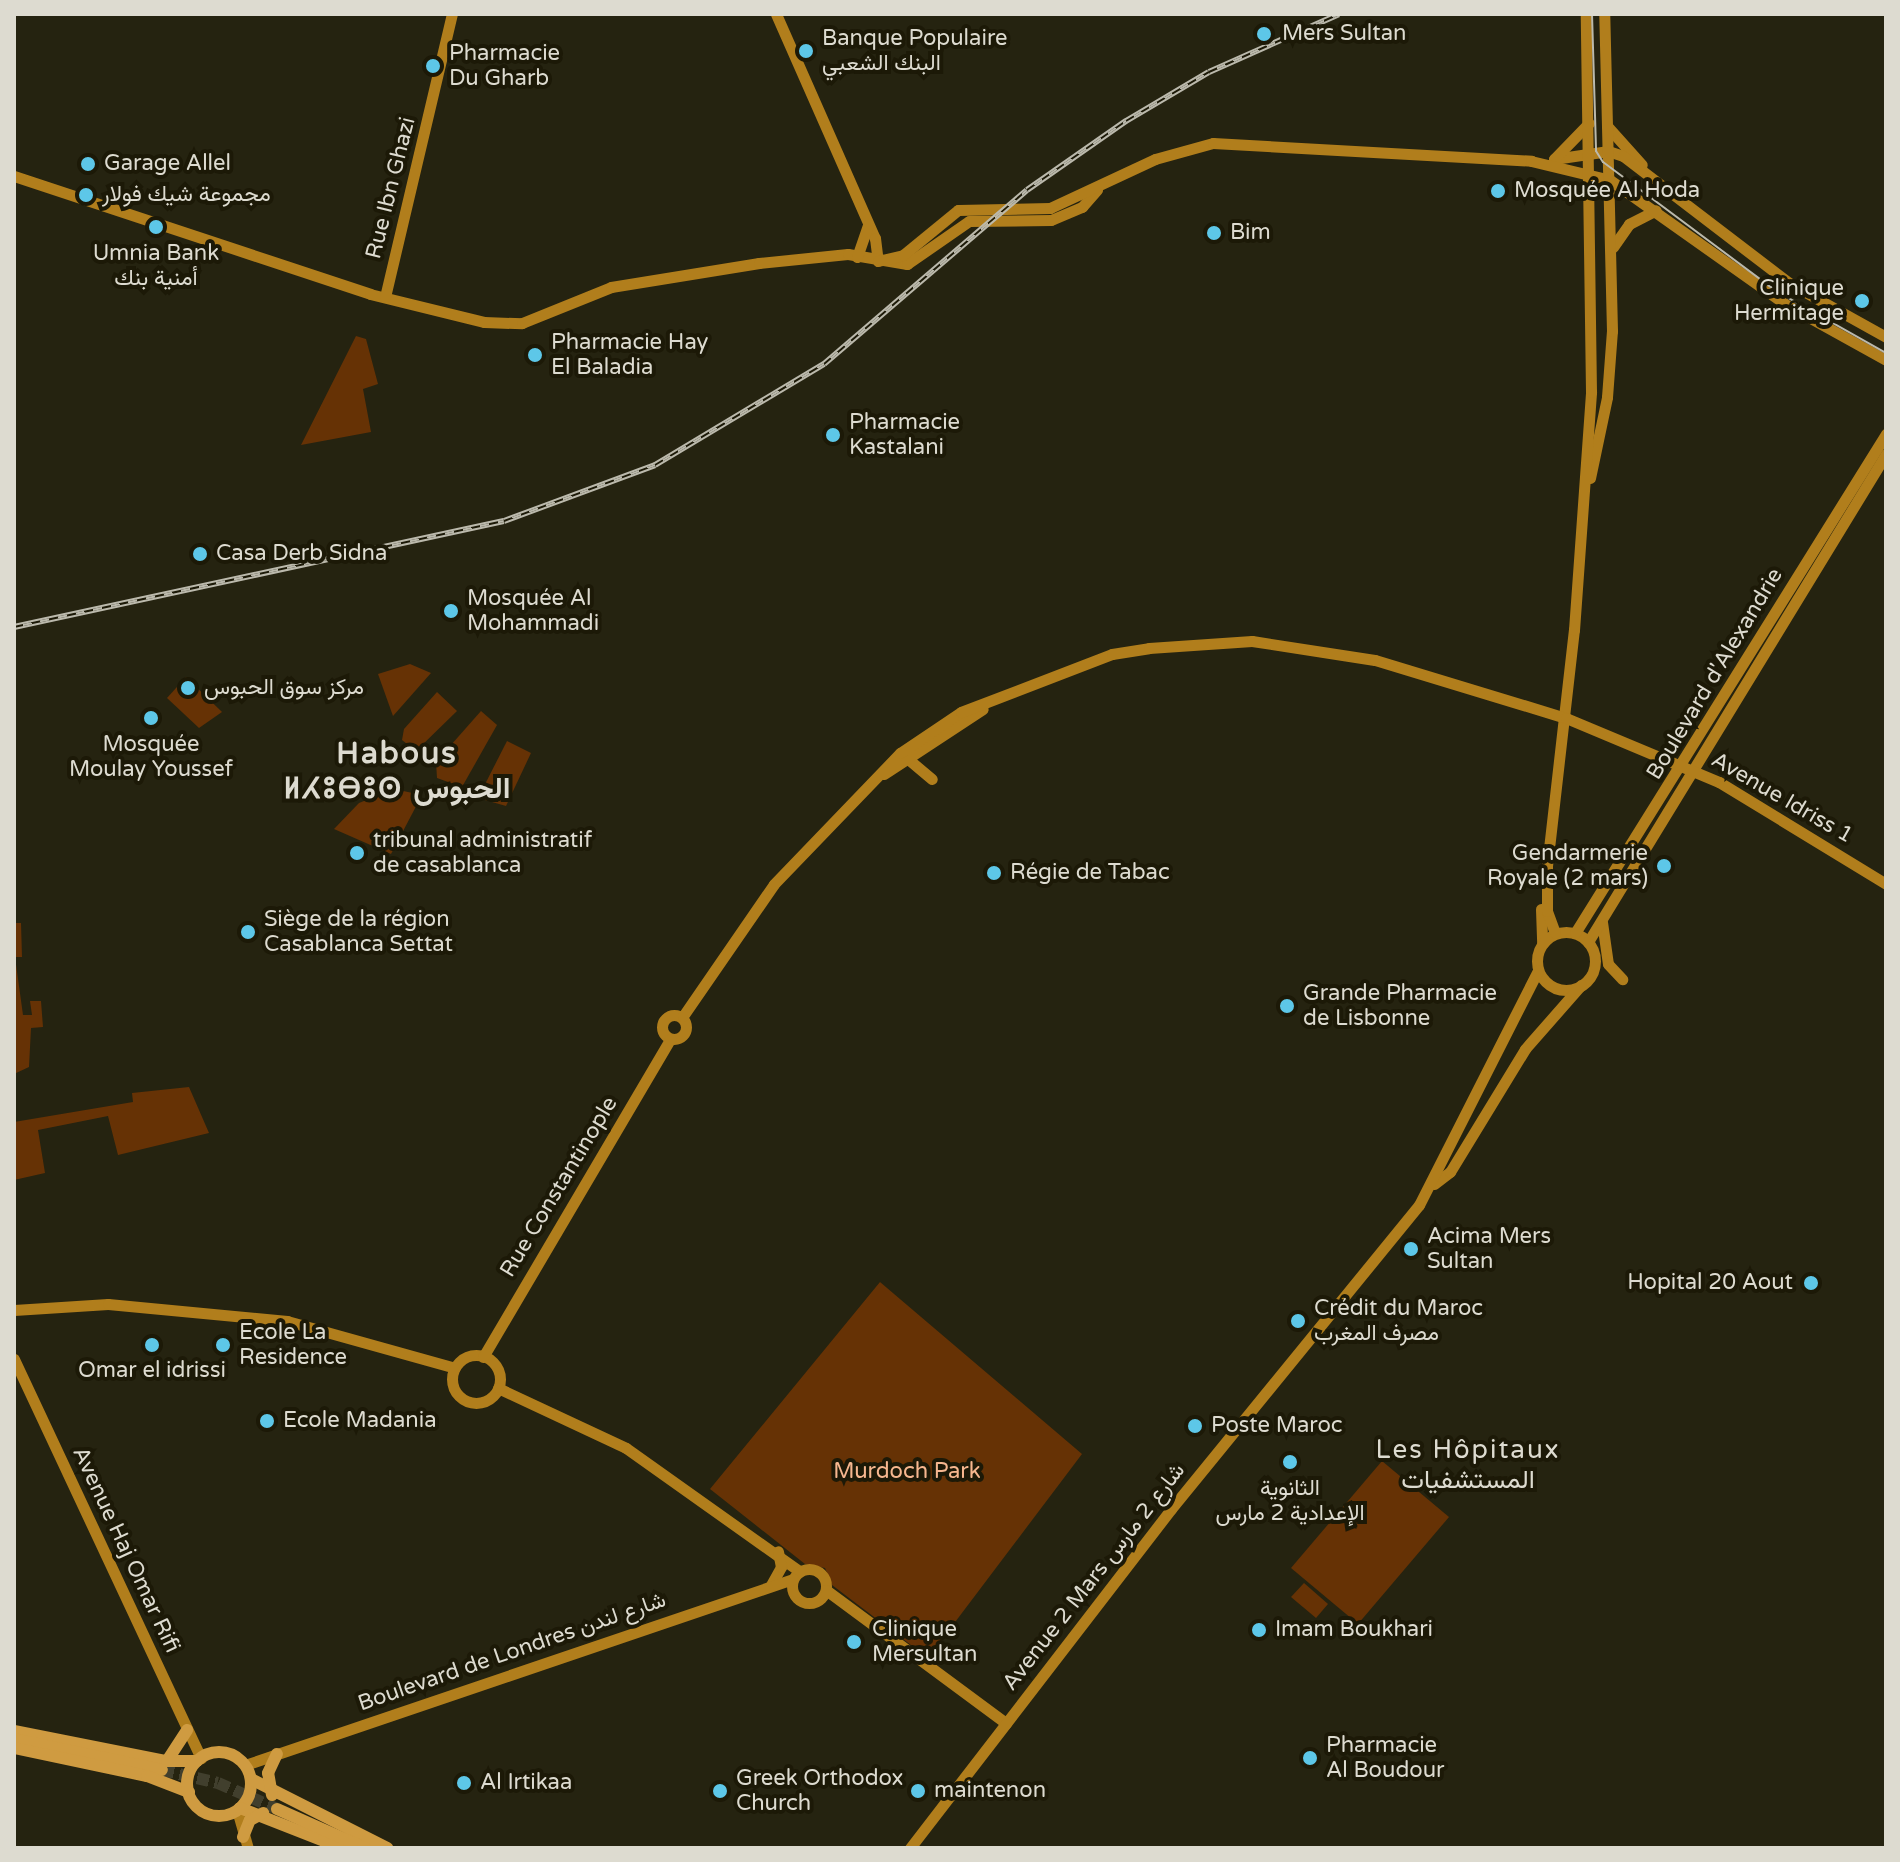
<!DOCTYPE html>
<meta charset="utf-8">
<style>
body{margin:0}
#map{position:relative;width:1900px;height:1862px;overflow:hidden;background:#252310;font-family:"Varela Round",Vazirmatn,"Noto Sans Tifinagh",sans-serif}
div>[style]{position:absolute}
.green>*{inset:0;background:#663205}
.primary-tunnel>*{height:12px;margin-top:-6px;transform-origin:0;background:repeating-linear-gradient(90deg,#413f2d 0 12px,transparent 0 18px)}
.secondary>*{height:11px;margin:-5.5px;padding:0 5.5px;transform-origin:5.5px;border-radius:5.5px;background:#b17e1c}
.secondary>.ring{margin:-5.5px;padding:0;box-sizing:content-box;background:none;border:11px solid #b17e1c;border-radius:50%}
.primary>*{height:12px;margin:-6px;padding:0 6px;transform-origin:6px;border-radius:6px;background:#cf9b41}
.primary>.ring{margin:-6px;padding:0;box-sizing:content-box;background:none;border:12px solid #cf9b41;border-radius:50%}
.tram>*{height:2px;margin:-1px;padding:0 1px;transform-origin:1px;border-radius:1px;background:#bbb9ac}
.rail>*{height:6px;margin-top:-3px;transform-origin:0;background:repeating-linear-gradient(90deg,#1c1907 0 9px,#bbb9ac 0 18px);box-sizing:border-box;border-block:2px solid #bbb9ac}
.dots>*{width:22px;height:22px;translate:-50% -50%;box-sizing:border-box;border:4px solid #1c1907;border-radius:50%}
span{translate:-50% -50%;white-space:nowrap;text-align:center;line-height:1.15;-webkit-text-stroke:8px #1c1907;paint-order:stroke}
.poi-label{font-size:22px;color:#dddbd0}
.left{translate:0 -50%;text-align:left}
.right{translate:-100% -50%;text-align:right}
.street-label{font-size:22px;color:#dddbd0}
.park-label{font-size:22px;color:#f6b78f}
.quarter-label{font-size:26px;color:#dddbd0;letter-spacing:2px}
.district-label{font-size:30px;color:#dddbd0;font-weight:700;letter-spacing:2px}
.frame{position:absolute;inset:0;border:16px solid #dddbd0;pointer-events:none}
</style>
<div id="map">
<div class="green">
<i style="clip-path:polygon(356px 336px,366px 339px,378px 384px,363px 389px,371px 432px,301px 445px)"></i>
<i style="clip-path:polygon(410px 664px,431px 673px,393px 716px,378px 674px)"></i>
<i style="clip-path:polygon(186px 677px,222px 712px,199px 728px,167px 698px)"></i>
<i style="clip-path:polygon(437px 692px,457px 711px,416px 751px,402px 740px,404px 729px)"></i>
<i style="clip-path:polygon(481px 711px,497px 725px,462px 787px,437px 778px,436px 762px)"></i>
<i style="clip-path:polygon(507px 741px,531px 753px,506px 806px,478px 798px)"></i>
<i style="clip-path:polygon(394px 789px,422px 795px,391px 854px,334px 829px,359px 803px)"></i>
<i style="clip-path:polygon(14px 923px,21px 923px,22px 957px,15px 957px,23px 1015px,32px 1015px,30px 1001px,41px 1001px,43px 1027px,31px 1028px,29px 1067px,14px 1074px)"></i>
<i style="clip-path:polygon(189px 1087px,209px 1133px,118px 1155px,108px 1116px,38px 1130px,45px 1173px,14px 1180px,14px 1122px,133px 1102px,132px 1093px)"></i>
<i style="clip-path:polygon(880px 1282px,1082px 1454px,928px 1658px,832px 1585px,825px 1568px,805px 1564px,710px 1489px)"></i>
<i style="clip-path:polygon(1382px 1461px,1449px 1517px,1358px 1624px,1291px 1568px)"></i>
<i style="clip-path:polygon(1304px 1583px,1328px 1604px,1316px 1618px,1291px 1597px)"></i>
</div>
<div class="primary-tunnel">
<i style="left:162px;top:1770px;width:57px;rotate:13.1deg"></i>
<i style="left:218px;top:1783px;width:64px;rotate:23.8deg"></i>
</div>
<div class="secondary">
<i style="left:776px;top:14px;width:245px;rotate:66.2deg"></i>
<i style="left:875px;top:238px;width:23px;rotate:83deg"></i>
<i style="left:1607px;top:126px;width:52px;rotate:48.1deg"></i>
<i style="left:1554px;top:159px;width:55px;rotate:-8.4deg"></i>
<i style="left:1608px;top:151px;width:16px;rotate:18deg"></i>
<i style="left:1623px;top:156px;width:209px;rotate:37.4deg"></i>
<i style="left:1789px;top:283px;width:111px;rotate:29.1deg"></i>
<i style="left:1554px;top:159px;width:50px;rotate:-45.8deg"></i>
<i style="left:14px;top:176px;width:375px;rotate:18.3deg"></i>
<i style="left:370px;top:294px;width:117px;rotate:13.8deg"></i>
<i style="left:484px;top:322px;width:38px;rotate:2deg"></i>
<i style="left:522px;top:323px;width:96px;rotate:-22deg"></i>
<i style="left:611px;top:287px;width:150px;rotate:-9.2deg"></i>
<i style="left:759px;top:263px;width:89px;rotate:-5.8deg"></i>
<i style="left:848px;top:254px;width:60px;rotate:9.6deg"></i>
<i style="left:907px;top:264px;width:75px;rotate:-34.7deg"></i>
<i style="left:969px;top:221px;width:82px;rotate:-0.7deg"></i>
<i style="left:1051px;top:220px;width:34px;rotate:-23deg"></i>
<i style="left:1082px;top:207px;width:23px;rotate:-49deg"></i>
<i style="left:1613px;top:247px;width:28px;rotate:-55deg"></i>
<i style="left:1629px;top:224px;width:30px;rotate:-27deg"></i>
<i style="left:857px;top:257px;width:34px;rotate:-71deg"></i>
<i style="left:878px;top:261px;width:26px;rotate:-13deg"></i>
<i style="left:903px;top:255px;width:71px;rotate:-39.3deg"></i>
<i style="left:958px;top:210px;width:92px;rotate:-1.2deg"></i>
<i style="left:1050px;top:208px;width:116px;rotate:-25deg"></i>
<i style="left:1155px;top:159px;width:60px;rotate:-15.4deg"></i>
<i style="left:1213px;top:143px;width:319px;rotate:3.2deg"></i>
<i style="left:1531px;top:161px;width:81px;rotate:13.5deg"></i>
<i style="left:1610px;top:180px;width:214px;rotate:35.3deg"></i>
<i style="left:1785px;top:304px;width:115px;rotate:29deg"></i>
<i style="left:385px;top:297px;width:291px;rotate:-76.7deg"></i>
<i style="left:1590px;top:478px;width:83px;rotate:-78.1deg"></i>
<i style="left:1607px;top:397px;width:66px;rotate:-85.7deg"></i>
<i style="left:1612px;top:331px;width:317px;rotate:-91.4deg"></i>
<i style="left:908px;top:759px;width:31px;rotate:40deg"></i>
<i style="left:884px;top:774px;width:118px;rotate:-33.3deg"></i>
<i style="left:1541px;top:909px;width:34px;rotate:88deg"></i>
<i style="left:1602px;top:922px;width:42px;rotate:81.9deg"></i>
<i style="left:1608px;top:964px;width:21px;rotate:47deg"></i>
<i class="ring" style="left:1537px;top:932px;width:47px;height:47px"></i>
<i style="left:1555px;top:933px;width:23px;rotate:-110deg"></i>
<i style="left:1547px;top:911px;width:45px;rotate:-90deg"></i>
<i style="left:1547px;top:866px;width:238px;rotate:-83.5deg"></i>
<i style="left:1574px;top:630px;width:239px;rotate:-85.9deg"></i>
<i style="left:1591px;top:392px;width:378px;rotate:-90.8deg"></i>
<i style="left:1575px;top:933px;width:588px;rotate:-58.07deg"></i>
<i style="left:1588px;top:942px;width:572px;rotate:-58.59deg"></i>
<i class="ring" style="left:662px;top:1015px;width:13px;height:13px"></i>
<i style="left:683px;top:1016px;width:160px;rotate:-55.4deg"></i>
<i style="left:774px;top:884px;width:182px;rotate:-46.1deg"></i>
<i style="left:900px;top:753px;width:73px;rotate:-33.9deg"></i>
<i style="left:961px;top:712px;width:162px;rotate:-21deg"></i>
<i style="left:1112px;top:654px;width:37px;rotate:-9deg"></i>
<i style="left:1149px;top:648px;width:103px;rotate:-3.9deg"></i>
<i style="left:1252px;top:641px;width:124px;rotate:8.8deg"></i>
<i style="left:1375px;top:660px;width:200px;rotate:16.9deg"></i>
<i style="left:1566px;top:718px;width:166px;rotate:22.7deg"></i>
<i style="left:1719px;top:782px;width:196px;rotate:31.4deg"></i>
<i style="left:1434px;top:1184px;width:20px;rotate:-37deg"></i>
<i style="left:1450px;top:1172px;width:144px;rotate:-58.6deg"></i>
<i style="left:1525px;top:1049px;width:85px;rotate:-48.8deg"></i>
<i style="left:14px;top:1310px;width:94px;rotate:-3.7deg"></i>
<i style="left:108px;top:1304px;width:180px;rotate:5.4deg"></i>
<i style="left:287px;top:1321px;width:174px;rotate:15.6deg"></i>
<i class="ring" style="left:452px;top:1355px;width:37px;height:37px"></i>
<i style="left:483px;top:1357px;width:369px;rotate:-59.5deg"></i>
<i style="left:14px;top:1359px;width:441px;rotate:64.9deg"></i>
<i style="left:498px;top:1388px;width:141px;rotate:25.1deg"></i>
<i style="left:626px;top:1448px;width:212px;rotate:35.4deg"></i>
<i class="ring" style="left:792px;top:1569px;width:23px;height:23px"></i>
<i style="left:771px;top:1585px;width:21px;rotate:-61deg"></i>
<i style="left:781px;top:1567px;width:16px;rotate:-101deg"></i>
<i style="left:826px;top:1590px;width:224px;rotate:36.5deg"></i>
<i style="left:245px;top:1765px;width:579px;rotate:-18.75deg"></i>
<i style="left:237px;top:1810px;width:40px;rotate:74deg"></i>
<i style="left:910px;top:1848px;width:428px;rotate:-52.4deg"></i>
<i style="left:1171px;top:1509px;width:392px;rotate:-50.8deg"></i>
<i style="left:1419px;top:1205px;width:263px;rotate:-63.1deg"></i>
</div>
<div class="primary">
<i style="left:14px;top:1731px;width:154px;rotate:11.2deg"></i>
<i style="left:165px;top:1761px;width:32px"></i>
<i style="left:14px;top:1739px;width:151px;rotate:11.8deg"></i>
<i style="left:14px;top:1748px;width:136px;rotate:11.9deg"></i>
<i style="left:147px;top:1776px;width:45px;rotate:20.9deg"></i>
<i class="ring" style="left:187px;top:1752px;width:52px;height:52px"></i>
<i style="left:167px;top:1761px;width:37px;rotate:-57deg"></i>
<i style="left:251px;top:1779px;width:153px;rotate:26.9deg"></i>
<i style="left:272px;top:1795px;width:22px;rotate:-100deg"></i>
<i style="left:268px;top:1773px;width:21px;rotate:-65deg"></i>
<i style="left:240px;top:1808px;width:110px;rotate:21.4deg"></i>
<i style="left:277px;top:1809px;width:96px;rotate:23.9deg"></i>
<i style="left:243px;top:1837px;width:18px;rotate:-68deg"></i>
<i style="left:250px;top:1820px;width:15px;rotate:-28deg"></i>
</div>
<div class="tram">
<i style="left:1592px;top:14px;width:137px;rotate:88.3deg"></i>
<i style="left:1596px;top:151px;width:13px;rotate:58deg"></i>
<i style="left:1603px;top:162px;width:216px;rotate:36.7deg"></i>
<i style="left:1776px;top:291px;width:126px;rotate:29.4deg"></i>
</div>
<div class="rail">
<i style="left:14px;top:627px;width:501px;rotate:-12.21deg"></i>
<i style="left:504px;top:521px;width:161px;rotate:-20.3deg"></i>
<i style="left:655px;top:465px;width:197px;rotate:-30.9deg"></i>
<i style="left:824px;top:364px;width:267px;rotate:-40.6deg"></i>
<i style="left:1027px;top:190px;width:121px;rotate:-34.9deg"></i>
<i style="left:1126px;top:121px;width:96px;rotate:-30.6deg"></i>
<i style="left:1209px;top:72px;width:142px;rotate:-24deg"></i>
</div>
<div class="dots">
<i style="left:1264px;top:34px;background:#5dc7e8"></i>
<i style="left:806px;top:51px;background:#5dc7e8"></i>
<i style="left:433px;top:66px;background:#5dc7e8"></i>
<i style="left:88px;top:164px;background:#5dc7e8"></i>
<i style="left:1498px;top:191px;background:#5dc7e8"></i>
<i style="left:86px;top:195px;background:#5dc7e8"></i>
<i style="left:156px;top:227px;background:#5dc7e8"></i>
<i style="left:1214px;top:233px;background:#5dc7e8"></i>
<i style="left:1862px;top:301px;background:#5dc7e8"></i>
<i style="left:535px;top:355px;background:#5dc7e8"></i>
<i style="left:833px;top:435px;background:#5dc7e8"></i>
<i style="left:200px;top:554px;background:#5dc7e8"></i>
<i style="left:451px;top:611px;background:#5dc7e8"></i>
<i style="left:188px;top:688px;background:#5dc7e8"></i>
<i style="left:151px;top:718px;background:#5dc7e8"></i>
<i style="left:357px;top:853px;background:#5dc7e8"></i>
<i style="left:1664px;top:866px;background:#5dc7e8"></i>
<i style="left:994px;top:873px;background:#5dc7e8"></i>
<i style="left:248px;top:932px;background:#5dc7e8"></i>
<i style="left:1287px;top:1006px;background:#5dc7e8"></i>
<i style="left:1411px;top:1249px;background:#5dc7e8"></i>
<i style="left:1811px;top:1283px;background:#5dc7e8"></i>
<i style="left:1298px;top:1321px;background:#5dc7e8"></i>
<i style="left:152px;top:1345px;background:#5dc7e8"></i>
<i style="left:223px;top:1345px;background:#5dc7e8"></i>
<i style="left:267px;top:1421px;background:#5dc7e8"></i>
<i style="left:1195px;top:1426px;background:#5dc7e8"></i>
<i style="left:1290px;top:1462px;background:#5dc7e8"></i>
<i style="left:1259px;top:1630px;background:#5dc7e8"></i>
<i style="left:854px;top:1642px;background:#5dc7e8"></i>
<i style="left:1310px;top:1758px;background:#5dc7e8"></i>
<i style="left:464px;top:1783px;background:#5dc7e8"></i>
<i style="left:720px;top:1791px;background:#5dc7e8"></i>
<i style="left:918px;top:1791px;background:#5dc7e8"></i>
</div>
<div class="poi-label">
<span class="left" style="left:1282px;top:34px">Mers Sultan</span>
<span class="left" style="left:822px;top:51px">Banque Populaire<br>البنك الشعبي</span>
<span class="left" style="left:449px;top:66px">Pharmacie<br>Du Gharb</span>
<span class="left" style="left:104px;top:164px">Garage Allel</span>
<span class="left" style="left:1514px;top:191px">Mosquée Al Hoda</span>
<span class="left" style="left:102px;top:195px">مجموعة شيك فولار</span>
<span class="left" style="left:1230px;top:233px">Bim</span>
<span style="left:156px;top:266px">Umnia Bank<br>أمنية بنك</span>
<span class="right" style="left:1844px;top:301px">Clinique<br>Hermitage</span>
<span class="left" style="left:551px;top:355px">Pharmacie Hay<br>El Baladia</span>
<span class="left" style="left:849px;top:435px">Pharmacie<br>Kastalani</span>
<span class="left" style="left:216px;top:554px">Casa Derb Sidna</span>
<span class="left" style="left:467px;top:611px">Mosquée Al<br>Mohammadi</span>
<span class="left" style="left:204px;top:688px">مركز سوق الحبوس</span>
<span style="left:151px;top:757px">Mosquée<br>Moulay Youssef</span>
<span class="left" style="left:373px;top:853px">tribunal administratif<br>de casablanca</span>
<span class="right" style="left:1648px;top:866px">Gendarmerie<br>Royale (2 mars)</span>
<span class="left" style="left:1010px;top:873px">Régie de Tabac</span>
<span class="left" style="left:264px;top:932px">Siège de la région<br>Casablanca Settat</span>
<span class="left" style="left:1303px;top:1006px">Grande Pharmacie<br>de Lisbonne</span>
<span class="left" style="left:1427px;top:1249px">Acima Mers<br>Sultan</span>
<span class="right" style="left:1793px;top:1283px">Hopital 20 Aout</span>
<span class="left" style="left:1314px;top:1321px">Crédit du Maroc<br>مصرف المغرب</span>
<span class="left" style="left:239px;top:1345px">Ecole La<br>Residence</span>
<span style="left:152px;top:1371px">Omar el idrissi</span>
<span class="left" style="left:283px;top:1421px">Ecole Madania</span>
<span class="left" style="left:1211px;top:1426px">Poste Maroc</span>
<span style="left:1290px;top:1501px">الثانوية<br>الإعدادية 2 مارس</span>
<span class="left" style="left:872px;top:1642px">Clinique<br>Mersultan</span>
<span class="left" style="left:1275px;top:1630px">Imam Boukhari</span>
<span class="left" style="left:1326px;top:1758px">Pharmacie<br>Al Boudour</span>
<span class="left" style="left:736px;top:1791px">Greek Orthodox<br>Church</span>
<span class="left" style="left:480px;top:1783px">Al Irtikaa</span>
<span class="left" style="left:934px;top:1791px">maintenon</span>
</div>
<div class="street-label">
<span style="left:391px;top:188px;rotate:-76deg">Rue Ibn Ghazi</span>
<span style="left:1715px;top:674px;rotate:-59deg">Boulevard d'Alexandrie</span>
<span style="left:1782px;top:798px;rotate:30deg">Avenue Idriss 1</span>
<span style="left:559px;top:1187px;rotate:-59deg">Rue Constantinople</span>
<span style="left:126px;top:1550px;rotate:65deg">Avenue Haj Omar Rifi</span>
<span style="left:1094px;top:1577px;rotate:-52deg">Avenue 2 Mars شارع 2 مارس</span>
<span style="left:512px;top:1652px;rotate:-19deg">Boulevard de Londres شارع لندن</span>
</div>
<div class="park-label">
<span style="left:907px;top:1472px">Murdoch Park</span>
</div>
<div class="quarter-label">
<span style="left:1468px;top:1465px">Les Hôpitaux<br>المستشفيات</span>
</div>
<div class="district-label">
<span style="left:397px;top:771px">Habous<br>ⵍⵃⵓⴱⵓⵙ الحبوس</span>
</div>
<div class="frame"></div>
</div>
